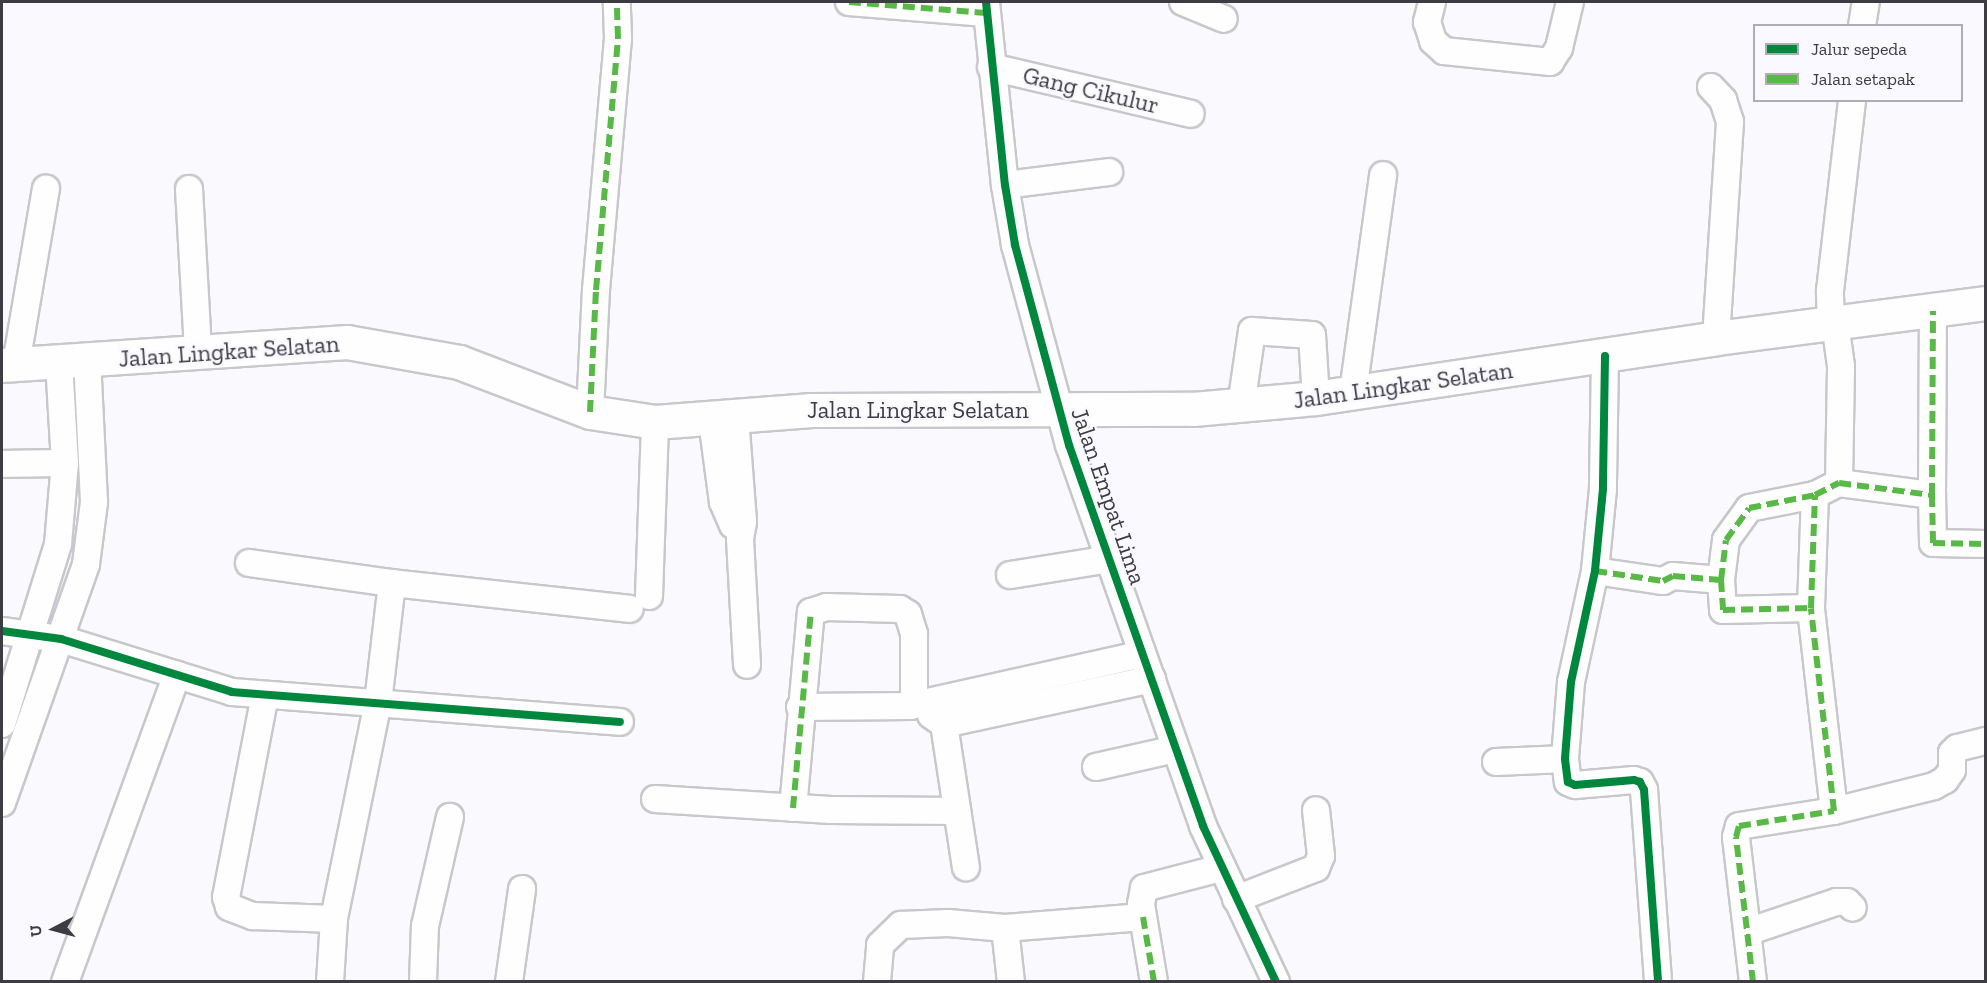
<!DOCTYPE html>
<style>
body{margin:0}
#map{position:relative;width:1987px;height:983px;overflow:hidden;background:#fafafe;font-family:"Zilla Slab",serif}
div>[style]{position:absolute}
.roads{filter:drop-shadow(2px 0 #c7c7cc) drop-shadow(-2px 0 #c7c7cc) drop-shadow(0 2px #c7c7cc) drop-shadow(0 -2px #c7c7cc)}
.minor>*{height:26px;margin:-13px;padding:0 13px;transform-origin:13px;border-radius:13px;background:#fefeff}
.highway>*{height:33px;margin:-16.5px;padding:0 16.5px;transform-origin:16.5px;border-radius:16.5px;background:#fefeff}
.quiet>*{height:6px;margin-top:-3px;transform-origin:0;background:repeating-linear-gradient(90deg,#58b947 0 12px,transparent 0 18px)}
.cycleway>*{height:8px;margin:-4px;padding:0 4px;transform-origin:4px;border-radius:4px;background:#00873e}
span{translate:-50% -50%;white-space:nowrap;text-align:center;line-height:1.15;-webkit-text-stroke:5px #f9f9ff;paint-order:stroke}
.street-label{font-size:24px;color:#3c3c42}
.frame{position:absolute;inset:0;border:3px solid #3c3c42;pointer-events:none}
.legend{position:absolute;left:1753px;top:24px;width:210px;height:78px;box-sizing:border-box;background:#f9f9ff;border:2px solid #adadb3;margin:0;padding:8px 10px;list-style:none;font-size:18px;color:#3c3c42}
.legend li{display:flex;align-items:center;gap:12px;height:30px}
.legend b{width:30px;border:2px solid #adadb3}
.north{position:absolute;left:24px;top:899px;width:60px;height:60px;-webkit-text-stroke:4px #f9f9ff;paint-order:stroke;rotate:264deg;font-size:16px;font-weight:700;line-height:24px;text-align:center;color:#3c3c42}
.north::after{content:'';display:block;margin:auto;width:21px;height:27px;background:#3c3c42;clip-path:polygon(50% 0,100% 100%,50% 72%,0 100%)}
</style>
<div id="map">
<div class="roads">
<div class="minor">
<i style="left:849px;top:2px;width:137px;rotate:4.6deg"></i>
<i style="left:986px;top:2px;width:184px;rotate:84.1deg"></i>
<i style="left:1005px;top:185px;width:61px;rotate:80.5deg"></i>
<i style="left:1015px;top:245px;width:207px;rotate:74.9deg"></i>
<i style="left:1069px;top:445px;width:404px;rotate:70.6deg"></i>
<i style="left:1203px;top:826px;width:172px;rotate:64.9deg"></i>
<i style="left:1183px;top:2px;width:44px;rotate:22.5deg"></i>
<i style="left:1432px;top:2px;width:21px;rotate:104deg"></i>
<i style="left:1427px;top:22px;width:20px;rotate:72deg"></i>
<i style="left:1433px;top:41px;width:15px;rotate:42deg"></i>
<i style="left:1444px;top:51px;width:107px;rotate:5.9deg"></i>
<i style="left:1550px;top:62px;width:17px;rotate:-57deg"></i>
<i style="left:1559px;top:48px;width:47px;rotate:-76.6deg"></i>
<i style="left:1862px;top:26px;width:24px;rotate:-81deg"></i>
<i style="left:991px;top:67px;width:205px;rotate:13.2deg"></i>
<i style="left:1711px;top:87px;width:18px;rotate:47deg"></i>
<i style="left:1723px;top:100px;width:23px;rotate:72deg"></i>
<i style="left:1730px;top:122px;width:216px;rotate:93.7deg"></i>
<i style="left:1005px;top:185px;width:105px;rotate:-7.1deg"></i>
<i style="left:189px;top:189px;width:163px;rotate:86.8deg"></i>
<i style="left:1605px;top:356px;width:133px;rotate:90.9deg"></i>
<i style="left:1603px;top:489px;width:82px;rotate:95.6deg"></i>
<i style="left:1595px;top:571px;width:114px;rotate:102.2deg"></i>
<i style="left:1571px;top:682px;width:77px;rotate:94.5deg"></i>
<i style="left:1565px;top:759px;width:23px;rotate:83deg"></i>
<i style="left:1568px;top:782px;width:8px;rotate:23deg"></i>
<i style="left:1575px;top:785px;width:59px;rotate:-4.8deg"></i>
<i style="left:1634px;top:780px;width:6px;rotate:18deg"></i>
<i style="left:1640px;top:782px;width:9px;rotate:63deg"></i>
<i style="left:1644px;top:790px;width:193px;rotate:85.8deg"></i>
<i style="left:16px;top:364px;width:178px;rotate:-80.3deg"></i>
<i style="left:1353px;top:392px;width:219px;rotate:-82.1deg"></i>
<i style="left:1241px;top:406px;width:76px;rotate:-81.7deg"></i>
<i style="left:1252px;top:331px;width:60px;rotate:3.8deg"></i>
<i style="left:1312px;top:335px;width:63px;rotate:86.4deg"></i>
<i style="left:590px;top:412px;width:122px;rotate:-87.2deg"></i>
<i style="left:596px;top:290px;width:253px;rotate:-85deg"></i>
<i style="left:618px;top:38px;width:36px;rotate:-92deg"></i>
<i style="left:735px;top:417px;width:105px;rotate:85.6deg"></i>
<i style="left:743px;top:522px;width:17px;rotate:100deg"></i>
<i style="left:740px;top:539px;width:126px;rotate:86.8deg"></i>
<i style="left:712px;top:420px;width:83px;rotate:82.4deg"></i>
<i style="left:723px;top:502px;width:25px;rotate:67deg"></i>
<i style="left:2px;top:464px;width:63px;rotate:-0.9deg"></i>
<i style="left:1839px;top:483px;width:117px;rotate:-89deg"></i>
<i style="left:1841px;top:366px;width:29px;rotate:-98deg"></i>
<i style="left:1837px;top:337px;width:14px;rotate:-115deg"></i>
<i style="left:1831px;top:324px;width:33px;rotate:-92deg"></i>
<i style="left:1830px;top:291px;width:192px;rotate:-83.4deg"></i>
<i style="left:1932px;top:495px;width:184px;rotate:-89.7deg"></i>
<i style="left:249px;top:563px;width:144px;rotate:8deg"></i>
<i style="left:392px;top:583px;width:120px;rotate:96.7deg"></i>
<i style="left:378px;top:702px;width:221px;rotate:101.5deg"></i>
<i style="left:334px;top:919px;width:63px;rotate:93.6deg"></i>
<i style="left:1595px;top:571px;width:69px;rotate:8.4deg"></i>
<i style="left:1663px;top:581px;width:11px;rotate:-27deg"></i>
<i style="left:1673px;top:576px;width:48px;rotate:4.8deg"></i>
<i style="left:1721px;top:580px;width:40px;rotate:-82.9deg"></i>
<i style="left:1726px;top:540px;width:39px;rotate:-54deg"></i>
<i style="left:1749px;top:508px;width:67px;rotate:-11.1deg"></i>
<i style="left:1815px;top:495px;width:27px;rotate:-27deg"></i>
<i style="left:1839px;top:483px;width:94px;rotate:7.4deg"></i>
<i style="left:1932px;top:495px;width:48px;rotate:88.8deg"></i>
<i style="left:1933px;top:543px;width:53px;rotate:1.1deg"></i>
<i style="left:1010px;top:575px;width:101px;rotate:-9.1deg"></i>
<i style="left:1721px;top:580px;width:30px;rotate:86deg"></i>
<i style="left:1723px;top:610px;width:88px;rotate:-1.3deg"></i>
<i style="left:392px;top:583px;width:239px;rotate:6.2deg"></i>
<i style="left:649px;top:596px;width:174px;rotate:-88deg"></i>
<i style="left:2px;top:631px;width:60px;rotate:7.7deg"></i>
<i style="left:61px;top:639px;width:179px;rotate:17.2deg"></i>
<i style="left:232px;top:692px;width:389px;rotate:4.4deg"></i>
<i style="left:265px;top:695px;width:206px;rotate:100.9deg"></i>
<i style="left:226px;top:897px;width:10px;rotate:73deg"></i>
<i style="left:229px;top:907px;width:26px;rotate:21deg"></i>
<i style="left:253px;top:916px;width:81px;rotate:2.1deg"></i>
<i style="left:800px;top:707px;width:110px;rotate:-0.5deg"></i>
<i style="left:910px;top:706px;width:238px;rotate:-12.6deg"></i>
<i style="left:931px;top:715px;width:16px;rotate:35deg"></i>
<i style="left:944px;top:724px;width:145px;rotate:81.3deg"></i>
<i style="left:2px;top:724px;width:189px;rotate:-72.7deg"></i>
<i style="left:58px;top:544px;width:81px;rotate:-85.1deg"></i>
<i style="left:65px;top:463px;width:101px;rotate:-93.4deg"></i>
<i style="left:944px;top:724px;width:213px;rotate:-12.2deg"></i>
<i style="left:1496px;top:762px;width:69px;rotate:-2.5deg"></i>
<i style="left:1096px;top:767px;width:81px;rotate:-12.8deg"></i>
<i style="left:655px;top:799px;width:176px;rotate:3.6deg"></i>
<i style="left:831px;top:810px;width:126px;rotate:0.5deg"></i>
<i style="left:2px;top:803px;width:253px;rotate:-70.6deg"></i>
<i style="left:86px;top:564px;width:63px;rotate:-82.6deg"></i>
<i style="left:94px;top:502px;width:142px;rotate:-92.8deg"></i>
<i style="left:793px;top:808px;width:197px;rotate:-84.8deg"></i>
<i style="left:811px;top:612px;width:16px;rotate:-18deg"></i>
<i style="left:826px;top:607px;width:74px;rotate:1.5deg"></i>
<i style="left:900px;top:609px;width:9px;rotate:32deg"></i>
<i style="left:908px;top:614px;width:21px;rotate:73deg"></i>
<i style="left:914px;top:634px;width:68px;rotate:90deg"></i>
<i style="left:1834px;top:811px;width:103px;rotate:-14deg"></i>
<i style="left:1934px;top:786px;width:13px;rotate:-29deg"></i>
<i style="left:1945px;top:780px;width:12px;rotate:-55deg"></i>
<i style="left:1952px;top:770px;width:17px;rotate:-90deg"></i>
<i style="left:1952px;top:753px;width:7px;rotate:-45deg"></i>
<i style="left:1957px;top:748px;width:30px;rotate:-14deg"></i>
<i style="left:1236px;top:899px;width:86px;rotate:-21.2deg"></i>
<i style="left:1316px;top:868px;width:13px;rotate:-67deg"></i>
<i style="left:1321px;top:856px;width:46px;rotate:-96.2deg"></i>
<i style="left:1005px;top:928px;width:54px;rotate:83.7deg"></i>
<i style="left:1750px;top:931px;width:91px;rotate:-18.6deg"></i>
<i style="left:1836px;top:902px;width:11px"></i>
<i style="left:1847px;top:902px;width:8px;rotate:45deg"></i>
<i style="left:65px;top:982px;width:327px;rotate:-70deg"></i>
<i style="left:423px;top:982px;width:56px;rotate:-88deg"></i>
<i style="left:425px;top:926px;width:112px;rotate:-77.1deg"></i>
<i style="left:509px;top:982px;width:94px;rotate:-82deg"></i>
<i style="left:877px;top:982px;width:37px;rotate:-85deg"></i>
<i style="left:880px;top:945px;width:29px;rotate:-44deg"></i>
<i style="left:901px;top:925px;width:47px;rotate:-2.4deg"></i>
<i style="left:948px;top:923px;width:57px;rotate:5deg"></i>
<i style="left:1005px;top:928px;width:138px;rotate:-4.6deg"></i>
<i style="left:1154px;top:982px;width:79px;rotate:-99.5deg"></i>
<i style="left:1141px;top:904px;width:16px;rotate:-79deg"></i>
<i style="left:1144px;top:888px;width:80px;rotate:-14.6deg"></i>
<i style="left:1753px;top:982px;width:146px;rotate:-96.7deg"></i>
<i style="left:1736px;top:837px;width:11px;rotate:-75deg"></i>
<i style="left:1739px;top:826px;width:96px;rotate:-9deg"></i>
<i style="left:1834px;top:811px;width:204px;rotate:-96.5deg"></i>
<i style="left:1811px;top:608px;width:113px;rotate:-88deg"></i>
</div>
<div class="highway">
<i style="left:2px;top:365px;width:346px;rotate:-3.8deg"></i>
<i style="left:347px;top:342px;width:114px;rotate:10.1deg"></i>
<i style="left:459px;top:362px;width:140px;rotate:20.9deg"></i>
<i style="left:590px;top:412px;width:66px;rotate:8.7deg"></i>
<i style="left:655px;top:422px;width:157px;rotate:-4.4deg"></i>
<i style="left:812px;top:410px;width:381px;rotate:-0.2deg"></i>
<i style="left:1193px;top:409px;width:123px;rotate:-5.1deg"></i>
<i style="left:1316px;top:398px;width:404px;rotate:-8.5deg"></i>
<i style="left:1716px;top:338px;width:272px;rotate:-7.4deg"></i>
</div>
</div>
<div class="quiet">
<i style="left:849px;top:2px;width:137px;rotate:4.6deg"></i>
<i style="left:590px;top:412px;width:122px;rotate:-87.2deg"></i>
<i style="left:596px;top:290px;width:253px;rotate:-85deg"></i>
<i style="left:618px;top:38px;width:36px;rotate:-92deg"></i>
<i style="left:1932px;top:495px;width:184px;rotate:-89.7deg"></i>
<i style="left:1595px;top:571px;width:69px;rotate:8.4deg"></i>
<i style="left:1663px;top:581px;width:11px;rotate:-27deg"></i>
<i style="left:1673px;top:576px;width:48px;rotate:4.8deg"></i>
<i style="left:1721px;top:580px;width:40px;rotate:-82.9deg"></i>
<i style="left:1726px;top:540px;width:39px;rotate:-54deg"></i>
<i style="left:1749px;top:508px;width:67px;rotate:-11.1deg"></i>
<i style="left:1815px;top:495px;width:27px;rotate:-27deg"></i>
<i style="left:1839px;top:483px;width:94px;rotate:7.4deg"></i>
<i style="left:1932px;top:495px;width:48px;rotate:88.8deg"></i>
<i style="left:1933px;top:543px;width:53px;rotate:1.1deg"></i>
<i style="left:1721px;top:580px;width:30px;rotate:86deg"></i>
<i style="left:1723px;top:610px;width:88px;rotate:-1.3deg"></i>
<i style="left:793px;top:808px;width:197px;rotate:-84.8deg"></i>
<i style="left:1143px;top:917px;width:66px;rotate:80.4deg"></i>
<i style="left:1753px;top:982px;width:146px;rotate:-96.7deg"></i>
<i style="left:1736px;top:837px;width:11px;rotate:-75deg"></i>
<i style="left:1739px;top:826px;width:96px;rotate:-9deg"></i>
<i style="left:1834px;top:811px;width:204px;rotate:-96.5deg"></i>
<i style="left:1811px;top:608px;width:113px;rotate:-88deg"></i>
</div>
<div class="cycleway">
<i style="left:986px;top:2px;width:184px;rotate:84.1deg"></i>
<i style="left:1005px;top:185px;width:61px;rotate:80.5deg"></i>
<i style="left:1015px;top:245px;width:207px;rotate:74.9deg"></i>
<i style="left:1069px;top:445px;width:404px;rotate:70.6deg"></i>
<i style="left:1203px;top:826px;width:172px;rotate:64.9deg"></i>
<i style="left:1605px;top:356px;width:133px;rotate:90.9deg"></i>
<i style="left:1603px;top:489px;width:82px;rotate:95.6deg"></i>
<i style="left:1595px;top:571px;width:114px;rotate:102.2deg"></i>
<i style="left:1571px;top:682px;width:77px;rotate:94.5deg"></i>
<i style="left:1565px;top:759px;width:23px;rotate:83deg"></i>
<i style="left:1568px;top:782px;width:8px;rotate:23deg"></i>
<i style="left:1575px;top:785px;width:59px;rotate:-4.8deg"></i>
<i style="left:1634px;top:780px;width:6px;rotate:18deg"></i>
<i style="left:1640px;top:782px;width:9px;rotate:63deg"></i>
<i style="left:1644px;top:790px;width:193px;rotate:85.8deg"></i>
<i style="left:2px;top:631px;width:60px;rotate:7.7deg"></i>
<i style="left:61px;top:639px;width:179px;rotate:17.2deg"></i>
<i style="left:232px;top:692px;width:389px;rotate:4.4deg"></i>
</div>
<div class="street-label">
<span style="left:1091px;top:90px;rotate:13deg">Gang Cikulur</span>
<span style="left:229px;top:351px;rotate:-4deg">Jalan Lingkar Selatan</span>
<span style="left:1403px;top:385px;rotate:-8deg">Jalan Lingkar Selatan</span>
<span style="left:918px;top:410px">Jalan Lingkar Selatan</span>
<span style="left:1109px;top:496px;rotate:71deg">Jalan Empat Lima</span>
</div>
<div class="frame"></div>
<ul class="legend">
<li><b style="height:8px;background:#00873e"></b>Jalur sepeda</li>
<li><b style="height:8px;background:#58b947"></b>Jalan setapak</li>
</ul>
<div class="north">U</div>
</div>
